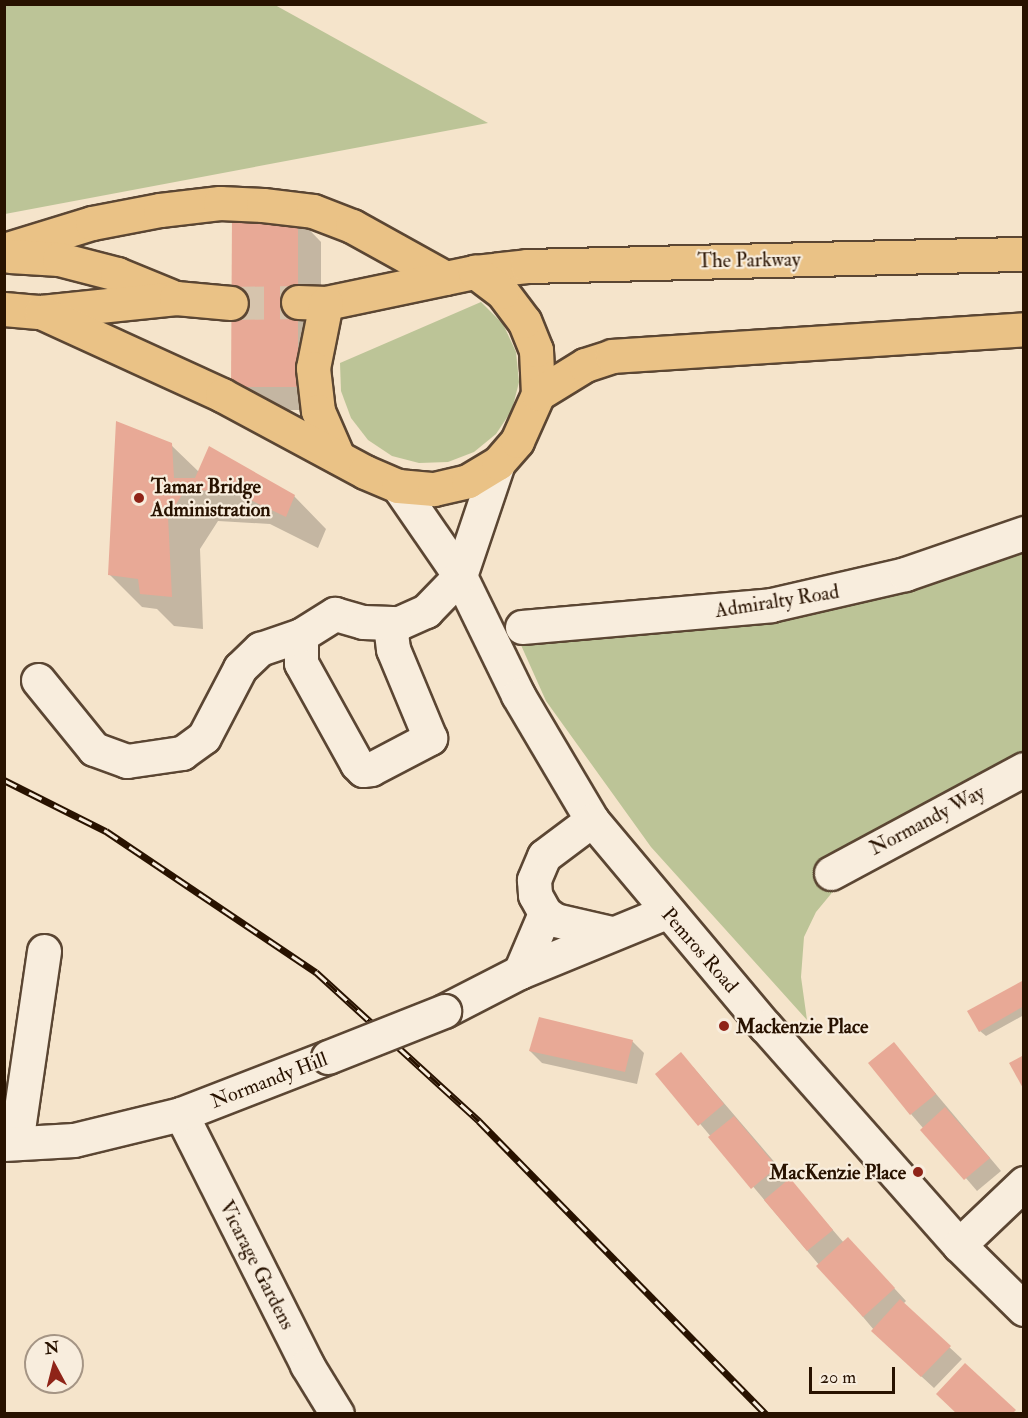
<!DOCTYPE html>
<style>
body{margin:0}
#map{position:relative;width:1028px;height:1418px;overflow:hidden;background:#f5e4cb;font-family:"IM FELL Double Pica",serif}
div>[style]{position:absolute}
.green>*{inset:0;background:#bcc497}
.shadow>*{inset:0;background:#0003}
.building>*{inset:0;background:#e8a996}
.highway-tunnel>*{height:33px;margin-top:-16.5px;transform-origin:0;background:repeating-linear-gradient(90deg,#d6c4ad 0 33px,transparent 0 49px)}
.roads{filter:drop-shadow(2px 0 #5b4633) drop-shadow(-2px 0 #5b4633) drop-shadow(0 2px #5b4633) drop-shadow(0 -2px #5b4633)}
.minor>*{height:33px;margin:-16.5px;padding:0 16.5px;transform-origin:16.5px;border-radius:16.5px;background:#f8eddd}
.highway>*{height:33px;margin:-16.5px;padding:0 16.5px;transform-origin:16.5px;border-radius:16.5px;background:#eac286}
.rail>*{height:7px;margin-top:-3.5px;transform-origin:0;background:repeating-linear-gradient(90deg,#f8eddd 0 14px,#281200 0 28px);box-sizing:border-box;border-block:2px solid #281200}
.bridges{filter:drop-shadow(2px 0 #5b4633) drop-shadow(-2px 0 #5b4633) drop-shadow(0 2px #5b4633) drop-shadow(0 -2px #5b4633)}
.minor-bridge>*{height:33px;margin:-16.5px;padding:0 16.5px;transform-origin:16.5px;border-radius:16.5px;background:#f8eddd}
.dots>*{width:16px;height:16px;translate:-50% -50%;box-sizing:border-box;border:3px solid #f8eddd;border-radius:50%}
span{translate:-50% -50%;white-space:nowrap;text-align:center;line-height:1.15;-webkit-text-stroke:4.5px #f8eddd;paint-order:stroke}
.street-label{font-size:20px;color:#281200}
.poi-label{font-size:20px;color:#281200;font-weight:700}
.left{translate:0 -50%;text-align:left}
.right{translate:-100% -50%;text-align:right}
.frame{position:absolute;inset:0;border:6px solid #281200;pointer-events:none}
.north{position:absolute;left:24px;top:1334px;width:60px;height:60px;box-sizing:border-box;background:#f8eddd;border:2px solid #a59585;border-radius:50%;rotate:353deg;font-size:16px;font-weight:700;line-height:24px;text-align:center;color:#281200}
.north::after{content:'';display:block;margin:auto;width:21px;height:27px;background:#8f2418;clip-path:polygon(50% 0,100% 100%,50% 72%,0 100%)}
.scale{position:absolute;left:809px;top:1367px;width:86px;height:27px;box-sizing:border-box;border:3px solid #281200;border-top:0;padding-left:8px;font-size:18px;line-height:21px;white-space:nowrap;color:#281200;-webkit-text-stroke:4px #f8eddd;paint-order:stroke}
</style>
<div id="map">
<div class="green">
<i style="clip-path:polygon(5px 4px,275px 5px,488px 123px,5px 214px)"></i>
<i style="clip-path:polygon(481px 302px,503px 324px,516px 352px,519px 382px,512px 410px,496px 434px,474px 452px,448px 462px,419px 463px,392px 456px,368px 440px,351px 418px,341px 391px,340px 363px)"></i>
<i style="clip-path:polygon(1023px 533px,1023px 777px,850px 871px,816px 912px,804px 937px,801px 977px,807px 1020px,651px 847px,546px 701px,512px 625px,771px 605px)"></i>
</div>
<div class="shadow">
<i style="clip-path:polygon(298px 218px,321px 242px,321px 410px,257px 410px,233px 387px)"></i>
<i style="clip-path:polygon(171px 445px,199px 472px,294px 496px,326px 529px,318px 548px,270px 524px,218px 521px,200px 549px,203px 629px,174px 626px,157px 609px,142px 607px,110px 575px)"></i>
<i style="clip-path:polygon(1024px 981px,1024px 1015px,986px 1036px,980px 1031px)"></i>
<i style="clip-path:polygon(632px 1041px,644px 1053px,637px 1084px,542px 1063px,530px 1051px)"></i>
<i style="clip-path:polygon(894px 1044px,1001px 1171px,977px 1191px,911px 1114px)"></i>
<i style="clip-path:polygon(693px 1067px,844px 1243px,860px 1251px,906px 1301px,903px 1304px,962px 1359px,934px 1388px,885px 1343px,658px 1074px)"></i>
</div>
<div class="building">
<i style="clip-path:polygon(298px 216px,298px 387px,231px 387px,232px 217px)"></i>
<i style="clip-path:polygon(116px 421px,172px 443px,174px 478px,195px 478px,209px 446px,295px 495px,286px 517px,236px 493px,186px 489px,168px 516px,172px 597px,140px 594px,138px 579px,108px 575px)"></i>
<i style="clip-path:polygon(1024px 980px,1024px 1006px,979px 1032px,967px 1011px)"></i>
<i style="clip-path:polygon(539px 1017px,633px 1040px,625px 1072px,529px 1051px)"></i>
<i style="clip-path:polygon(894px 1042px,936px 1094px,910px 1115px,868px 1063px)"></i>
<i style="clip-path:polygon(681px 1052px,724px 1104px,698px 1126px,655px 1074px)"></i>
<i style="clip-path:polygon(1024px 1055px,1024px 1090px,1009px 1063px)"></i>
<i style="clip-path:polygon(945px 1107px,990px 1158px,964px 1180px,920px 1130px)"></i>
<i style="clip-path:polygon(734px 1116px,777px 1167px,751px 1189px,708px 1137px)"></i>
<i style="clip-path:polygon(790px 1178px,833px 1230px,807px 1251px,764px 1200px)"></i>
<i style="clip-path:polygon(848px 1237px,895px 1288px,863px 1317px,816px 1266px)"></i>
<i style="clip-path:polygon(900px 1299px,951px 1346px,921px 1377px,871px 1331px)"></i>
<i style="clip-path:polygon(965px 1363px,1016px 1410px,1012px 1414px,957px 1414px,936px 1394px)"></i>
</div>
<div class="highway-tunnel">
<i style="left:231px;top:303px;width:67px;rotate:-0.9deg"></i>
</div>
<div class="roads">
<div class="minor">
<i style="left:398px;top:486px;width:109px;rotate:55.4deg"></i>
<i style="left:460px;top:576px;width:132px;rotate:64deg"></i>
<i style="left:518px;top:695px;width:145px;rotate:59.4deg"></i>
<i style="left:592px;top:820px;width:270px;rotate:50deg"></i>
<i style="left:766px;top:1027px;width:291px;rotate:48.5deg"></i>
<i style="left:959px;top:1245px;width:91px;rotate:44.6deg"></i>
<i style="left:522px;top:627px;width:250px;rotate:-5deg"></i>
<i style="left:771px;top:605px;width:138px;rotate:-13deg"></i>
<i style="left:905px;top:574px;width:126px;rotate:-19deg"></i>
<i style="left:301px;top:635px;width:28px;rotate:90deg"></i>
<i style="left:301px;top:663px;width:115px;rotate:61deg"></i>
<i style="left:357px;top:764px;width:8px;rotate:45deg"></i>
<i style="left:363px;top:770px;width:8px;rotate:-7deg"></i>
<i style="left:371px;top:769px;width:67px;rotate:-27.7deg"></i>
<i style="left:430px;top:738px;width:96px;rotate:-112.6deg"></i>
<i style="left:393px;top:649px;width:26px;rotate:-97deg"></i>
<i style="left:38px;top:680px;width:89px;rotate:50.9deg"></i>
<i style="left:94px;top:749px;width:35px;rotate:20deg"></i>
<i style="left:127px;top:761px;width:56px;rotate:-8.3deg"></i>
<i style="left:182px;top:753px;width:27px;rotate:-36deg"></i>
<i style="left:204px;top:737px;width:78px;rotate:-62.4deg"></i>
<i style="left:240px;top:668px;width:28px;rotate:-44deg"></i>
<i style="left:260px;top:649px;width:43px;rotate:-18.9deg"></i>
<i style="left:301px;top:635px;width:40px;rotate:-32deg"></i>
<i style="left:335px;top:614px;width:29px;rotate:16deg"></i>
<i style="left:363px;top:622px;width:36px;rotate:2deg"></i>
<i style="left:399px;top:623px;width:30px;rotate:-24deg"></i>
<i style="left:426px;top:611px;width:49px;rotate:-45.8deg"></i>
<i style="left:460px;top:576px;width:119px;rotate:-71.4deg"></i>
<i style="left:592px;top:820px;width:60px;rotate:143.1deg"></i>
<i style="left:544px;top:856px;width:26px;rotate:113deg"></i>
<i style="left:534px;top:880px;width:15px;rotate:86deg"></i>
<i style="left:535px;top:895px;width:21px;rotate:61deg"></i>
<i style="left:545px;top:913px;width:12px;rotate:35deg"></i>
<i style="left:555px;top:920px;width:57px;rotate:13.1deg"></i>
<i style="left:831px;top:873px;width:219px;rotate:-28.3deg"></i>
<i style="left:520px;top:972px;width:64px;rotate:-67deg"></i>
<i style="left:444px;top:1011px;width:85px;rotate:-27.2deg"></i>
<i style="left:520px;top:972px;width:158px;rotate:-22.3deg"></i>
<i style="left:181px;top:1114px;width:281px;rotate:63.3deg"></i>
<i style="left:307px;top:1365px;width:57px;rotate:58.5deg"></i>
<i style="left:16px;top:1143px;width:194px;rotate:-81.7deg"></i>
<i style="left:4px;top:1144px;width:70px;rotate:-3.3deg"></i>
<i style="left:74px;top:1140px;width:110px;rotate:-13.7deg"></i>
<i style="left:181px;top:1114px;width:158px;rotate:-21.2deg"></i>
<i style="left:959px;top:1245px;width:90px;rotate:-43.6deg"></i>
</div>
<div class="highway">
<i style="left:4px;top:250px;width:92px;rotate:-17.1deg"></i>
<i style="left:92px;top:223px;width:69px;rotate:-10.8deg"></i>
<i style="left:160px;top:210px;width:60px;rotate:-6.7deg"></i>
<i style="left:220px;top:203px;width:43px;rotate:2.7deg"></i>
<i style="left:263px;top:205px;width:50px;rotate:6.8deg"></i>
<i style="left:313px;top:211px;width:42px;rotate:21deg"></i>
<i style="left:352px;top:226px;width:107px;rotate:29deg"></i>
<i style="left:10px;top:256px;width:49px;rotate:3.5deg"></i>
<i style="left:59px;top:259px;width:60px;rotate:14.5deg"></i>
<i style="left:117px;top:274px;width:58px;rotate:22.2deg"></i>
<i style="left:298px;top:302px;width:28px;rotate:2deg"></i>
<i style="left:326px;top:303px;width:152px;rotate:-11.8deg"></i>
<i style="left:475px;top:272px;width:52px;rotate:-6.6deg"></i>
<i style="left:527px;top:266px;width:497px;rotate:-1.4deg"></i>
<i style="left:326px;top:303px;width:66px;rotate:101.3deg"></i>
<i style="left:313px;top:368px;width:43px;rotate:83.4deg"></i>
<i style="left:318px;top:411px;width:50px;rotate:66.5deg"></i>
<i style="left:4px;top:309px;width:37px;rotate:5deg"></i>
<i style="left:41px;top:312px;width:136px;rotate:-5.9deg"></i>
<i style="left:176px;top:298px;width:55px;rotate:5.2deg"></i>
<i style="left:41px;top:312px;width:199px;rotate:24.6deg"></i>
<i style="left:222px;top:395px;width:162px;rotate:28.3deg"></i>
<i style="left:365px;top:472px;width:36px;rotate:23deg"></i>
<i style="left:398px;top:486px;width:36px;rotate:5deg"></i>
<i style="left:434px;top:489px;width:35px;rotate:-13deg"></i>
<i style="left:468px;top:481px;width:35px;rotate:-31deg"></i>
<i style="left:498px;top:463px;width:29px;rotate:-49deg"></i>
<i style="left:517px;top:441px;width:51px;rotate:-65.9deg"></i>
<i style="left:538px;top:394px;width:44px;rotate:-92.6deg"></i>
<i style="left:536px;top:350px;width:31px;rotate:-112deg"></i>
<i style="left:524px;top:321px;width:36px;rotate:-127deg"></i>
<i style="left:502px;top:292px;width:34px;rotate:-143deg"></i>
<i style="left:538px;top:394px;width:55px;rotate:-31.7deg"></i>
<i style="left:585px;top:365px;width:28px;rotate:-18deg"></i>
<i style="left:612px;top:356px;width:413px;rotate:-3.7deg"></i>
</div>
</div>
<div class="rail">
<i style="left:4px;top:780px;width:114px;rotate:26.6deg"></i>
<i style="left:106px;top:831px;width:253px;rotate:33.9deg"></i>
<i style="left:316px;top:972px;width:221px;rotate:42.4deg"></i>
<i style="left:479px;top:1121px;width:410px;rotate:45.6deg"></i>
</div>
<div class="bridges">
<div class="minor-bridge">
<i style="left:328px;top:1057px;width:125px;rotate:-21.6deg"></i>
</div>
</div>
<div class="dots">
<i style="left:139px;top:498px;background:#8f2418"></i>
<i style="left:724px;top:1026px;background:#8f2418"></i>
<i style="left:918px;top:1172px;background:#8f2418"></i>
</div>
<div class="street-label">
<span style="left:749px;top:260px;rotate:-1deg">The Parkway</span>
<span style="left:777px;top:601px;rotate:-9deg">Admiralty Road</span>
<span style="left:927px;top:820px;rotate:-28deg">Normandy Way</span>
<span style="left:700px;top:950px;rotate:49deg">Pemros Road</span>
<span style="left:269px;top:1080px;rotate:-21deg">Normandy Hill</span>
<span style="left:257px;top:1265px;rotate:63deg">Vicarage Gardens</span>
</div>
<div class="poi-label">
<span class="left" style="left:151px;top:498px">Tamar Bridge<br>Administration</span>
<span class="left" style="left:736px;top:1026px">Mackenzie Place</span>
<span class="right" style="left:906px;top:1172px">MacKenzie Place</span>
</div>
<div class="frame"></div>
<div class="north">N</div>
<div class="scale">20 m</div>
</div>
